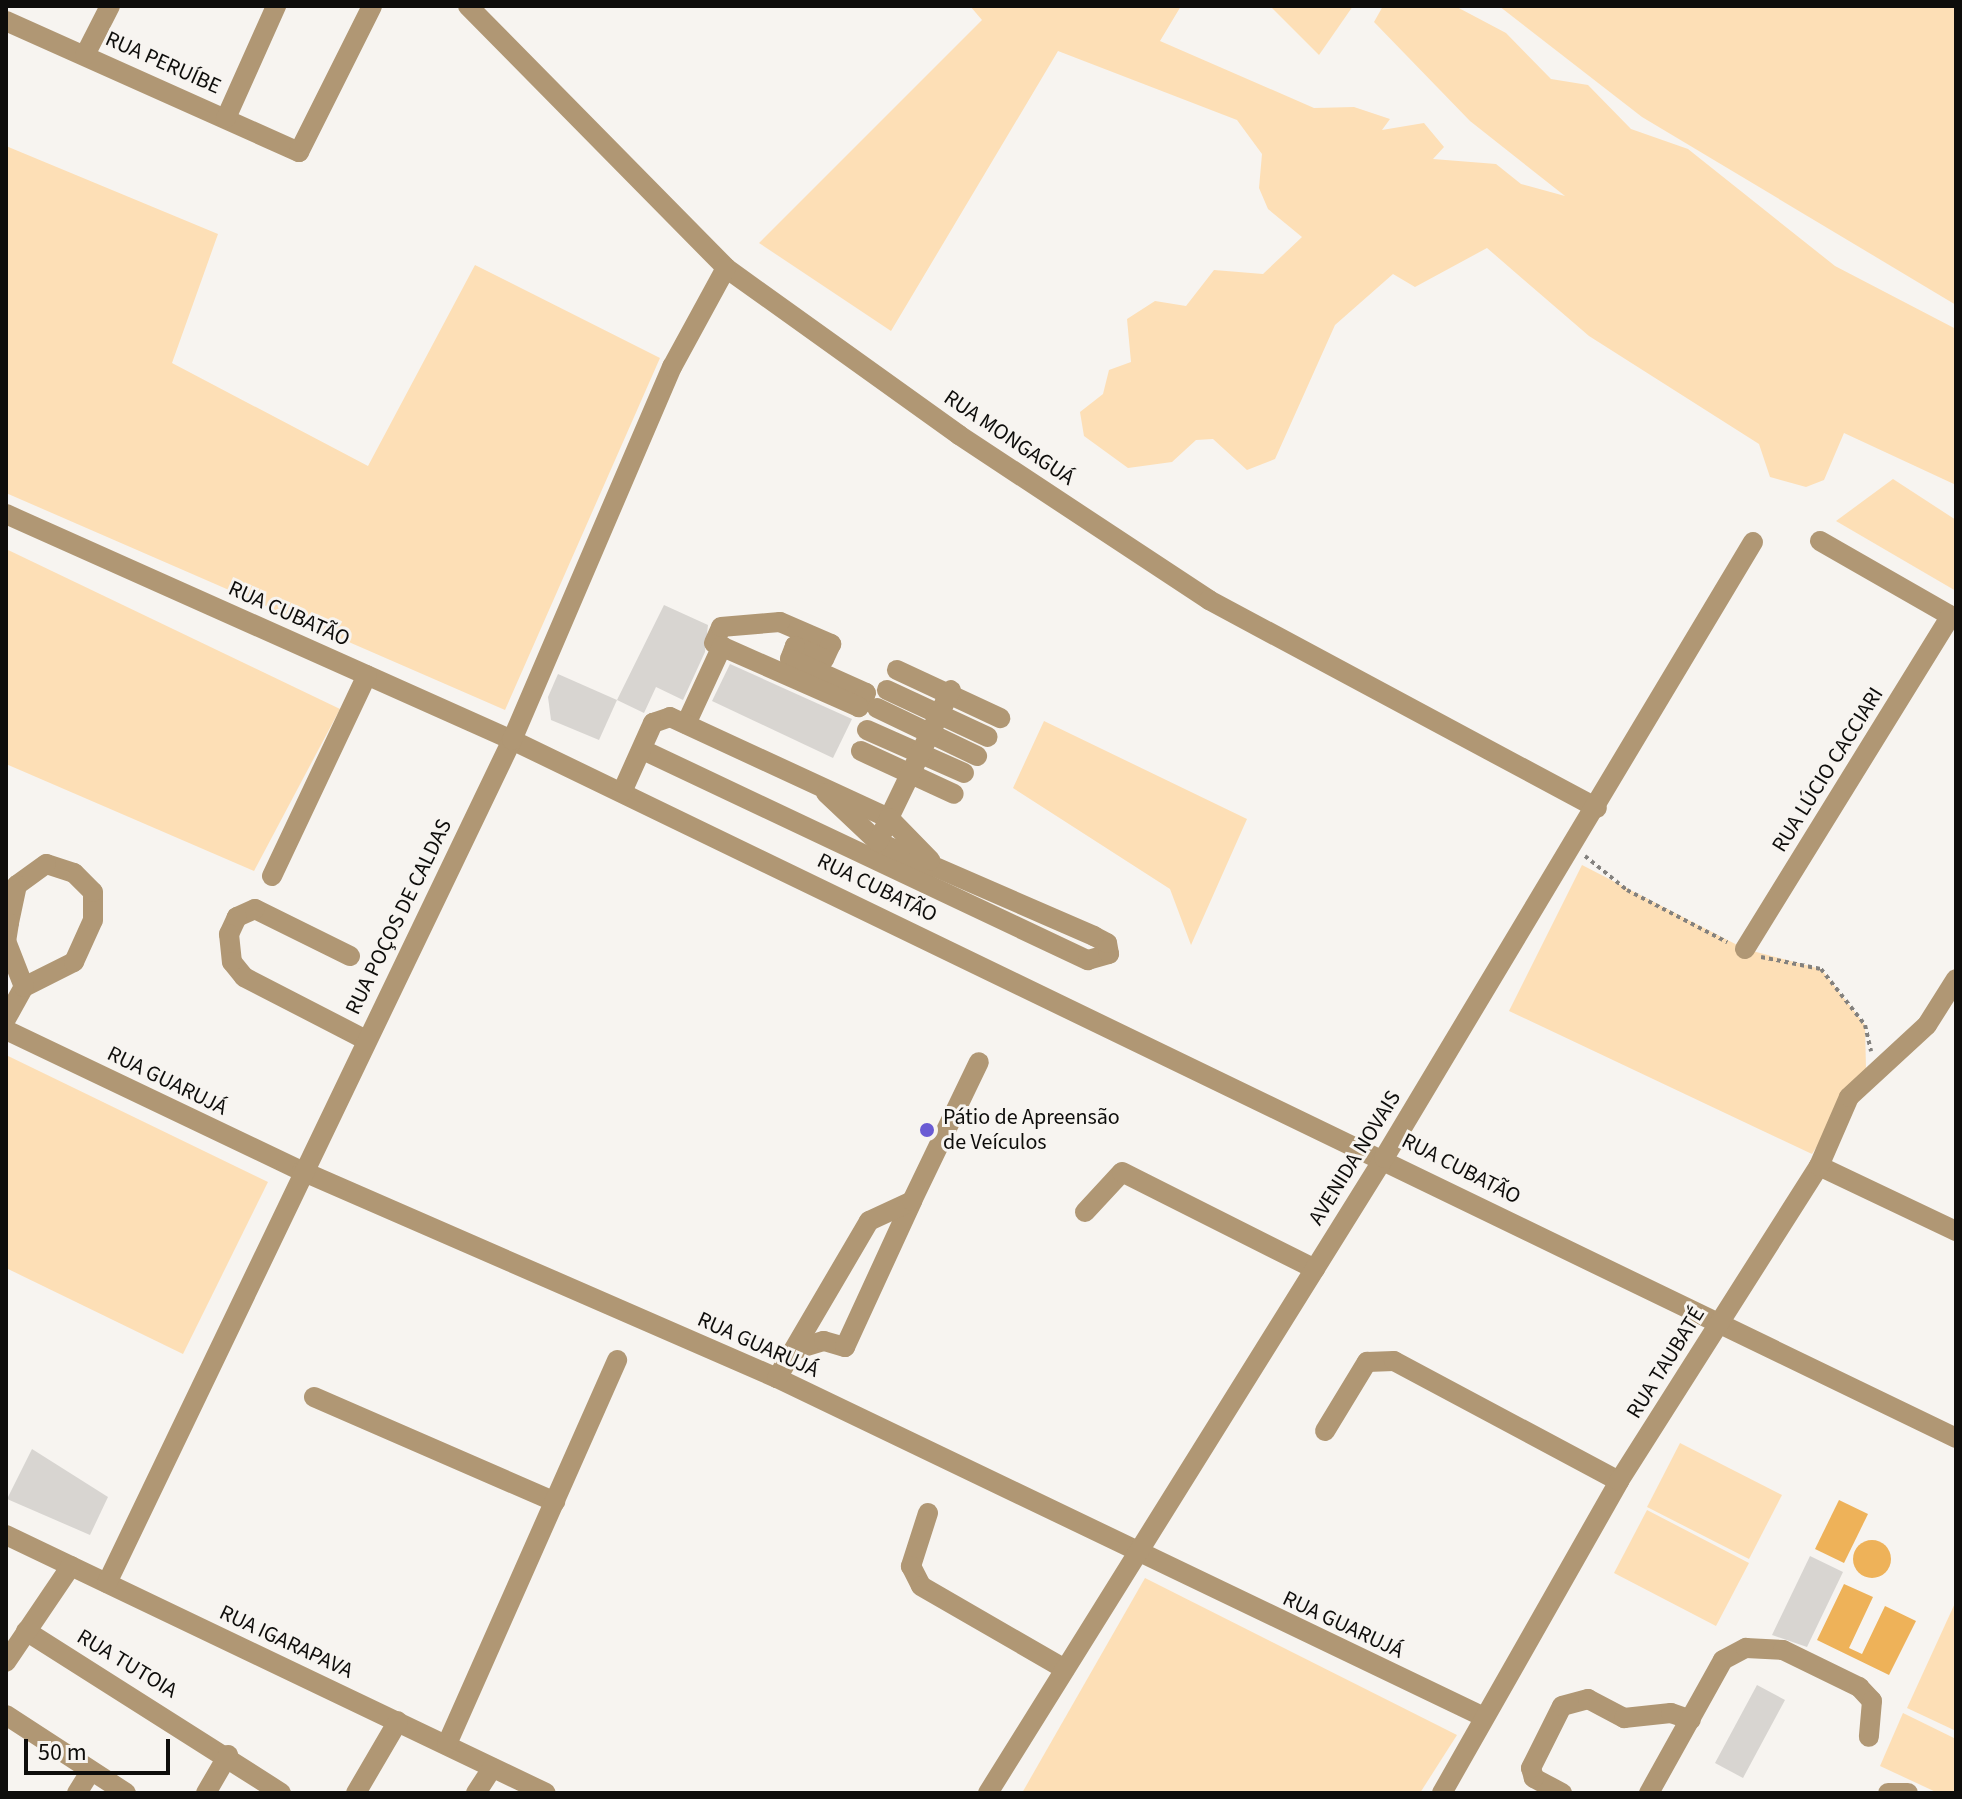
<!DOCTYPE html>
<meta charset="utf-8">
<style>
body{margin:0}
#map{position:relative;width:1962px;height:1799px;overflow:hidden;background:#f7f4f0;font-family:"Source Sans 3",sans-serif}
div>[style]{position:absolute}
.green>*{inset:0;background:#fddfb6}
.water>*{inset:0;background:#eeb259}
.round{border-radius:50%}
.building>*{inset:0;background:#d8d5d1}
.path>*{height:4px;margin-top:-2px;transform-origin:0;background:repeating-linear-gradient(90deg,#83817e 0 4px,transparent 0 8px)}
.minor>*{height:20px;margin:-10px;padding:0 10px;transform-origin:10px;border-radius:10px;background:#b09774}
.dots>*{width:22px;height:22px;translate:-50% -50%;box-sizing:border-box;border:4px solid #f7f4f0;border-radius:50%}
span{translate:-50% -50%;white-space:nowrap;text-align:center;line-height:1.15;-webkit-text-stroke:6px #f7f4f0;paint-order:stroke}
.street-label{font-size:22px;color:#0e0d0b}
.poi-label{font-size:22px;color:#0e0d0b}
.left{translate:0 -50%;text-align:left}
.frame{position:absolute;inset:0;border:8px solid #0e0d0b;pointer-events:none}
.scale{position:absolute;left:24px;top:1739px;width:146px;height:36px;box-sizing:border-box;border:4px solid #0e0d0b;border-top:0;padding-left:10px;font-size:24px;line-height:28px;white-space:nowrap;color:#0e0d0b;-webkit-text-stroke:6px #f7f4f0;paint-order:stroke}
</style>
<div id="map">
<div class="green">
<i style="clip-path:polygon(970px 6px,1181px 6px,1160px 41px,1314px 108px,1354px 107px,1390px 119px,1382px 130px,1424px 123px,1444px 147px,1433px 159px,1496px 164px,1521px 184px,1565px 196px,1470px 121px,1374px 22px,1383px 6px,1455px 6px,1506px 33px,1551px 79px,1588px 85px,1631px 129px,1688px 149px,1835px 266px,1956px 329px,1956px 485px,1844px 433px,1824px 480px,1806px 487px,1770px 477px,1759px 444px,1589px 336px,1487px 248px,1415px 287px,1393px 274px,1335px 325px,1275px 459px,1247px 470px,1213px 439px,1196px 440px,1172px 462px,1128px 468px,1084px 436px,1080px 412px,1103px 394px,1109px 370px,1131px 362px,1127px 319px,1155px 301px,1186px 306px,1214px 270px,1263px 274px,1302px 237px,1268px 209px,1259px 188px,1262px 154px,1237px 120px,1058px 51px,891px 331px,759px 243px,982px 20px)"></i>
<i style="clip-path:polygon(1270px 6px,1353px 6px,1319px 55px)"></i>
<i style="clip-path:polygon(1499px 6px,1956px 6px,1956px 305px,1642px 117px)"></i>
<i style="clip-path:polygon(6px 146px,218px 234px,172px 363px,368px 466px,475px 265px,660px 358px,505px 710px,6px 493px)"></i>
<i style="clip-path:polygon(1893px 479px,1956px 520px,1956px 591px,1836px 521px)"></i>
<i style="clip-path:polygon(6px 549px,340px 709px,254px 871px,6px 764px)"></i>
<i style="clip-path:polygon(1044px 721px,1247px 819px,1191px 945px,1170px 889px,1013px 788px)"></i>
<i style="clip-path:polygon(1582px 865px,1745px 949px,1821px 969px,1865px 1025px,1866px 1069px,1812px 1154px,1509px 1011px)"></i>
<i style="clip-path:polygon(6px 1055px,268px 1182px,183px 1354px,6px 1268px)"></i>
<i style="clip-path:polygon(1680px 1443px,1782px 1495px,1749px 1559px,1647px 1507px)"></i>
<i style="clip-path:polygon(1647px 1510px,1749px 1563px,1716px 1626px,1614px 1573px)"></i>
<i style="clip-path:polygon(1145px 1578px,1457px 1735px,1420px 1793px,1022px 1793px)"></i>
<i style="clip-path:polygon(1956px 1601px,1956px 1731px,1907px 1708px)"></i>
<i style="clip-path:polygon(1903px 1713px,1956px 1739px,1956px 1793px,1938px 1793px,1880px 1766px)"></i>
</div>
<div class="water">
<i style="clip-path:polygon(1839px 1500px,1868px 1514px,1844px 1563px,1815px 1549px)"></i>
<i class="round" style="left:1853px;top:1540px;width:38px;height:38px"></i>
<i style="clip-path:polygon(1844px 1584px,1873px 1597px,1849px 1648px,1862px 1654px,1885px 1606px,1916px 1621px,1889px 1675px,1817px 1640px)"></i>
</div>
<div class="building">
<i style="clip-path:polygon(664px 605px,708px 625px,705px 652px,683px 700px,656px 687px,644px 713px,617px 700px)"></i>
<i style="clip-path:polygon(730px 664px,852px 719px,833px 758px,712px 701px)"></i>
<i style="clip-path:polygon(558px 674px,617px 700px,599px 740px,551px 720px,548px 697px)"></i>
<i style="clip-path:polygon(32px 1449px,108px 1497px,90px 1535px,7px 1499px)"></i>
<i style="clip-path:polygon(1810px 1556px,1843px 1572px,1807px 1647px,1772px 1635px)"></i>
<i style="clip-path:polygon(1757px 1685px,1785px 1700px,1743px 1778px,1715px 1763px)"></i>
</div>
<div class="path">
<i style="left:1585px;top:856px;width:54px;rotate:39deg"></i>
<i style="left:1627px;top:890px;width:113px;rotate:27.5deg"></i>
<i style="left:1761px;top:957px;width:61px;rotate:11.3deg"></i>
<i style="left:1821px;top:969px;width:71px;rotate:51.8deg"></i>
<i style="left:1865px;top:1025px;width:27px;rotate:77deg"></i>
</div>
<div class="minor">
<i style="left:468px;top:6px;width:368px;rotate:45.4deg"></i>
<i style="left:726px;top:268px;width:287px;rotate:35.6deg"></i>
<i style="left:959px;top:435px;width:300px;rotate:33.4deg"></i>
<i style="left:1209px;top:600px;width:440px;rotate:28.2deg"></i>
<i style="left:6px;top:21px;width:321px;rotate:24.1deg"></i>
<i style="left:299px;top:152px;width:163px;rotate:-63.4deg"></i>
<i style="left:85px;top:55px;width:55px;rotate:-63deg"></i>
<i style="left:226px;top:118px;width:123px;rotate:-65.9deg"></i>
<i style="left:6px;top:514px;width:554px;rotate:24.07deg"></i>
<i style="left:512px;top:740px;width:1604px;rotate:25.8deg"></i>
<i style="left:1820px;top:541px;width:157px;rotate:29.8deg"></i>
<i style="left:780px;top:622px;width:56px;rotate:23.3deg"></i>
<i style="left:831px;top:644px;width:17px;rotate:115deg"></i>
<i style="left:824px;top:659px;width:32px;rotate:-156deg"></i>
<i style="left:795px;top:646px;width:14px;rotate:111deg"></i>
<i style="left:790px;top:659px;width:83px;rotate:24.1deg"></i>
<i style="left:866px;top:693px;width:16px;rotate:117deg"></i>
<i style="left:859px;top:707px;width:158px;rotate:-156.2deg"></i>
<i style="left:714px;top:643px;width:17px;rotate:-66deg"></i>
<i style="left:721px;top:627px;width:59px;rotate:-4.8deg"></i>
<i style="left:897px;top:670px;width:114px;rotate:25deg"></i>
<i style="left:887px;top:690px;width:111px;rotate:25deg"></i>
<i style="left:877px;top:708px;width:111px;rotate:25.6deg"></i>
<i style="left:686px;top:724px;width:86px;rotate:-65.2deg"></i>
<i style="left:867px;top:730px;width:106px;rotate:23.9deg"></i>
<i style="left:643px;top:750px;width:492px;rotate:25.3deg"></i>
<i style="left:1088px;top:960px;width:22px;rotate:-16deg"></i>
<i style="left:1109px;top:954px;width:11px;rotate:-100deg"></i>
<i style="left:1107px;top:943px;width:15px;rotate:-152deg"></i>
<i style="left:1094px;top:936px;width:236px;rotate:-156.5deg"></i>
<i style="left:861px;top:751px;width:102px;rotate:24.8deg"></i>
<i style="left:622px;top:792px;width:76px;rotate:-65.8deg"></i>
<i style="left:653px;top:723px;width:18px;rotate:-19deg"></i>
<i style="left:670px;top:717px;width:241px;rotate:24.8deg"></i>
<i style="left:889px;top:818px;width:142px;rotate:-64.2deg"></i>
<i style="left:826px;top:793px;width:71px;rotate:43.3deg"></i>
<i style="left:878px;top:842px;width:26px;rotate:-65deg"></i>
<i style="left:889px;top:818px;width:59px;rotate:45.7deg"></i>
<i style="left:272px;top:876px;width:222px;rotate:-64.7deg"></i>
<i style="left:1745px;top:949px;width:392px;rotate:-58.3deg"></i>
<i style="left:350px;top:956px;width:106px;rotate:-153.7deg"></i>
<i style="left:255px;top:909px;width:20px;rotate:156deg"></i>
<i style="left:237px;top:917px;width:19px;rotate:115deg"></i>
<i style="left:229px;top:934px;width:28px;rotate:84deg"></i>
<i style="left:232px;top:962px;width:19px;rotate:51deg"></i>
<i style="left:244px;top:977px;width:137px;rotate:27.3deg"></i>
<i style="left:6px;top:1019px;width:37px;rotate:-61deg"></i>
<i style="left:24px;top:987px;width:56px;rotate:-26.6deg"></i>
<i style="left:74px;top:962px;width:46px;rotate:-65.7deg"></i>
<i style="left:93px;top:920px;width:28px;rotate:-90deg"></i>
<i style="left:93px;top:892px;width:27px;rotate:-135deg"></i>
<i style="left:74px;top:873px;width:29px;rotate:-162deg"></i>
<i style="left:46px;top:864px;width:36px;rotate:144deg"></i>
<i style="left:17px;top:885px;width:39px;rotate:102deg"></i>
<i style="left:9px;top:923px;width:18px;rotate:99deg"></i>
<i style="left:6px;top:941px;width:49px;rotate:68.6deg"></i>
<i style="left:6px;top:1030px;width:328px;rotate:25.5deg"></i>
<i style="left:302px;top:1171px;width:518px;rotate:23.55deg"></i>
<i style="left:777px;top:1378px;width:784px;rotate:25.62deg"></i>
<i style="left:1819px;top:1166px;width:152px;rotate:25.4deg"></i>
<i style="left:1085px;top:1212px;width:54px;rotate:-47.2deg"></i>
<i style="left:1122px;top:1172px;width:216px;rotate:26.7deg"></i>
<i style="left:794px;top:1350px;width:31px;rotate:-17deg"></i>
<i style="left:824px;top:1341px;width:22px;rotate:16deg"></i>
<i style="left:845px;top:1347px;width:161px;rotate:-65.3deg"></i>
<i style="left:777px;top:1378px;width:182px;rotate:-59.6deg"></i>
<i style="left:869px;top:1221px;width:47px;rotate:-24.9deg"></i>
<i style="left:912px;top:1201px;width:154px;rotate:-64.3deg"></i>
<i style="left:314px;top:1397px;width:263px;rotate:23.5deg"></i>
<i style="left:1325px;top:1431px;width:81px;rotate:-58.7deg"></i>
<i style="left:1367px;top:1362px;width:27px;rotate:-2deg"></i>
<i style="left:1394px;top:1361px;width:255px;rotate:28.1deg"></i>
<i style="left:928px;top:1513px;width:56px;rotate:107.8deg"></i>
<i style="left:911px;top:1566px;width:22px;rotate:63deg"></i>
<i style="left:921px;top:1586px;width:166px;rotate:30deg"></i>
<i style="left:6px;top:1535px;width:598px;rotate:25.54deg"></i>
<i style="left:107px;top:1583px;width:935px;rotate:-64.34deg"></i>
<i style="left:512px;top:740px;width:406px;rotate:-66.8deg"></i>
<i style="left:672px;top:367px;width:113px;rotate:-61.4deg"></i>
<i style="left:26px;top:1631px;width:302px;rotate:32.4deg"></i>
<i style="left:6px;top:1662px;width:116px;rotate:-55.9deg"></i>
<i style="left:6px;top:1715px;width:143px;rotate:33deg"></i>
<i style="left:447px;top:1744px;width:420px;rotate:-66.1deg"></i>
<i style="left:77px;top:1793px;width:26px;rotate:-58deg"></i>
<i style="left:206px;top:1793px;width:44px;rotate:-59.9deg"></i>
<i style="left:356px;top:1793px;width:83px;rotate:-59.7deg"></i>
<i style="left:476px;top:1793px;width:30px;rotate:-57deg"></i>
<i style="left:988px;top:1793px;width:748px;rotate:-58.05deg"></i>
<i style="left:1384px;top:1158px;width:718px;rotate:-59.08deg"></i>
<i style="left:1442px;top:1793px;width:359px;rotate:-60.4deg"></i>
<i style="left:1619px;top:1481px;width:373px;rotate:-57.6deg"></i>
<i style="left:1819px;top:1166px;width:75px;rotate:-66.5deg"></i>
<i style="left:1849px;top:1097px;width:106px;rotate:-42.7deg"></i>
<i style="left:1927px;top:1025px;width:54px;rotate:-57.8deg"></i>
<i style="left:1562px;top:1793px;width:32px;rotate:-152deg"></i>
<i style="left:1534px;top:1778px;width:10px;rotate:-107deg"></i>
<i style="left:1531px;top:1768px;width:69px;rotate:-63.4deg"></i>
<i style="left:1562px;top:1706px;width:27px;rotate:-15deg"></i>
<i style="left:1588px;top:1699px;width:41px;rotate:27.8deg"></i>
<i style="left:1624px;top:1718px;width:47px;rotate:-6.1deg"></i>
<i style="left:1671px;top:1713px;width:21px;rotate:19deg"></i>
<i style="left:1649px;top:1793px;width:152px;rotate:-60.9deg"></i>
<i style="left:1723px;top:1660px;width:26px;rotate:-28deg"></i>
<i style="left:1746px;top:1648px;width:37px;rotate:3deg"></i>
<i style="left:1783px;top:1650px;width:85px;rotate:26deg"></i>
<i style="left:1859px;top:1687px;width:19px;rotate:47deg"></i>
<i style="left:1872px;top:1701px;width:36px;rotate:95deg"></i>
<i style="left:1888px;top:1793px;width:20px"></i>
</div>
<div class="dots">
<i style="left:927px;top:1130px;background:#6a5bd4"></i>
</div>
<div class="street-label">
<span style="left:163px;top:63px;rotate:24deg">RUA PERUÍBE</span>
<span style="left:1009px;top:438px;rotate:34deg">RUA MONGAGUÁ</span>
<span style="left:289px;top:614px;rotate:24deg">RUA CUBATÃO</span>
<span style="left:1828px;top:770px;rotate:-58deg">RUA LÚCIO CACCIARI</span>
<span style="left:877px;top:888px;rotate:26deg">RUA CUBATÃO</span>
<span style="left:399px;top:917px;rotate:-64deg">RUA POÇOS DE CALDAS</span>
<span style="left:167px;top:1081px;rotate:26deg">RUA GUARUJÁ</span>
<span style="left:1355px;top:1158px;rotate:-58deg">AVENIDA NOVAIS</span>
<span style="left:1461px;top:1169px;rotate:27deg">RUA CUBATÃO</span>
<span style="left:758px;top:1345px;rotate:24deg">RUA GUARUJÁ</span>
<span style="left:1666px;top:1363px;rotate:-58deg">RUA TAUBATÉ</span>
<span style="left:1343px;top:1625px;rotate:25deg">RUA GUARUJÁ</span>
<span style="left:286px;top:1642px;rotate:25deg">RUA IGARAPAVA</span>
<span style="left:127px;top:1664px;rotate:31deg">RUA TUTOIA</span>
</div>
<div class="poi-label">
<span class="left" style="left:943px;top:1130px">Pátio de Apreensão<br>de Veículos</span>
</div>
<div class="frame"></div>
<div class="scale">50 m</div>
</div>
